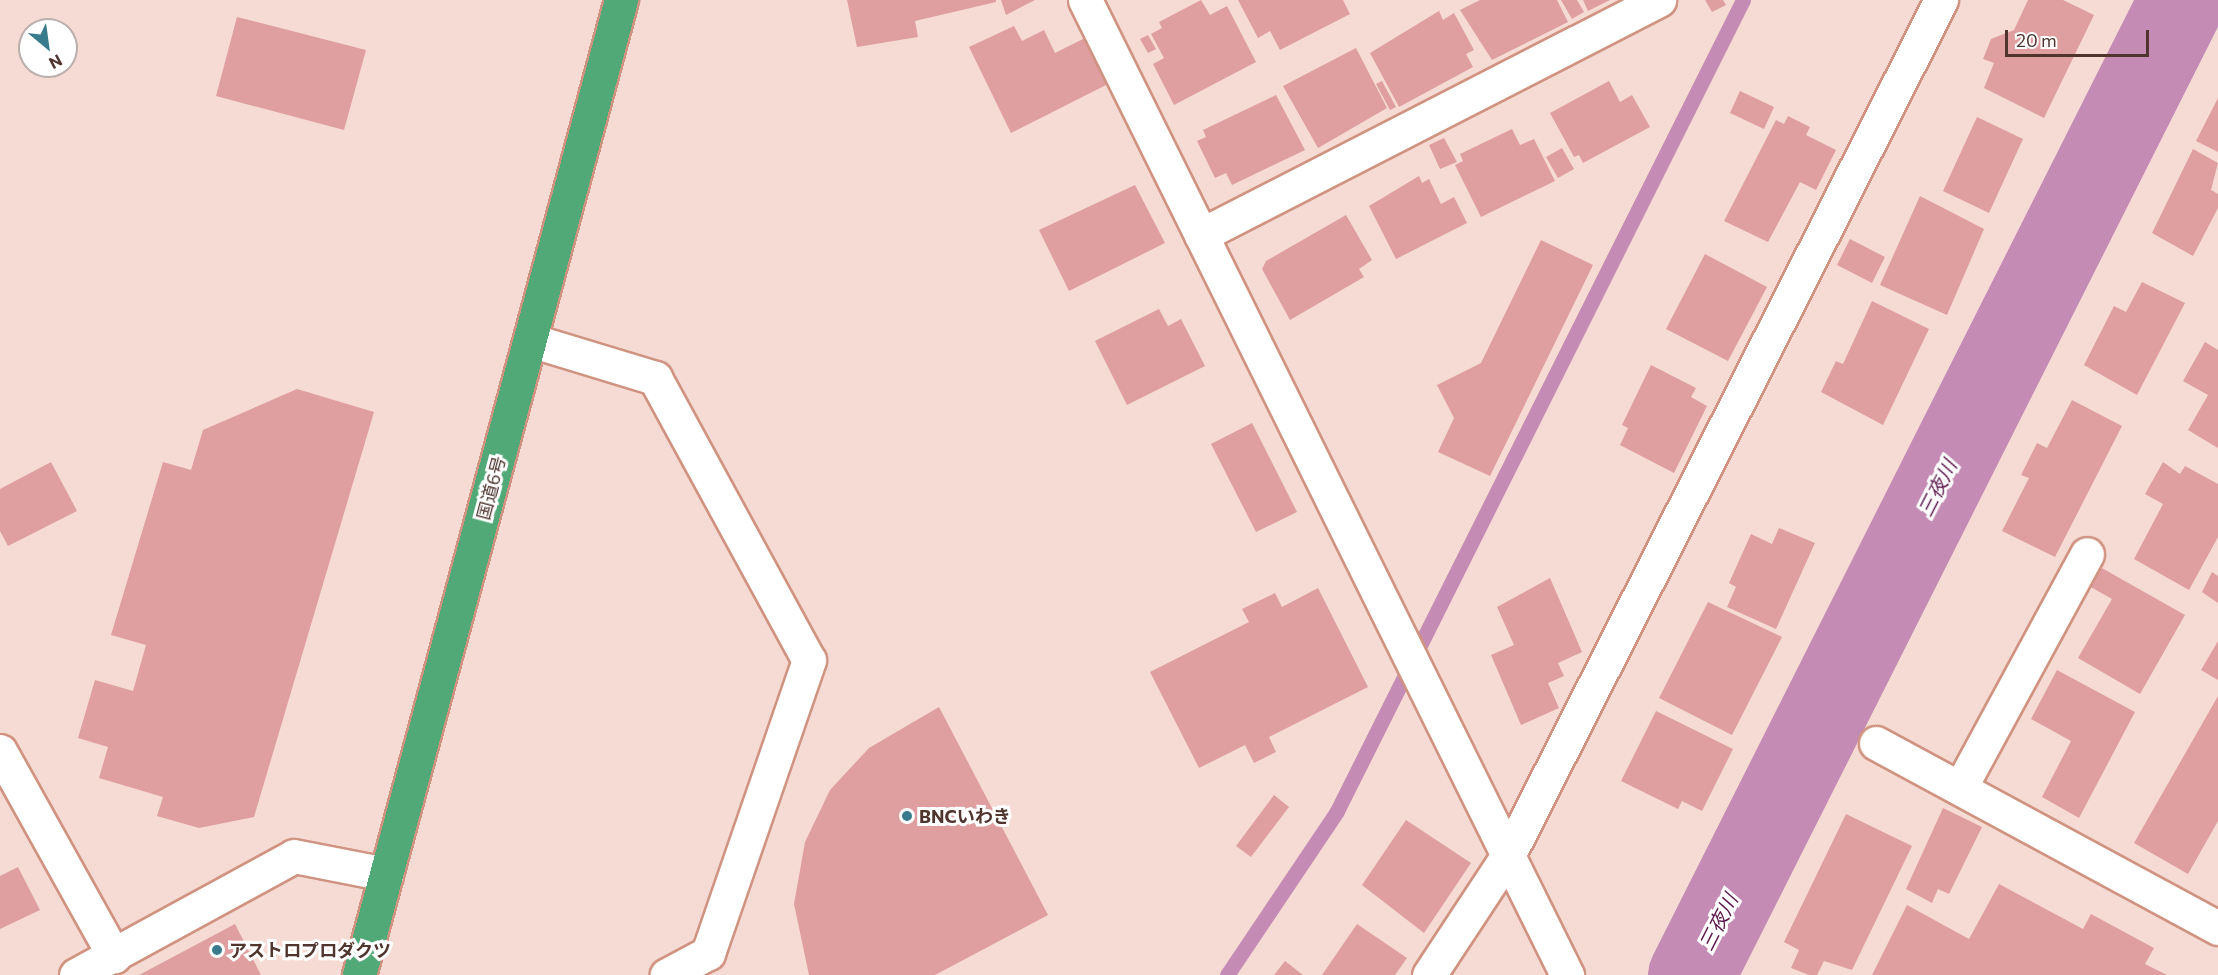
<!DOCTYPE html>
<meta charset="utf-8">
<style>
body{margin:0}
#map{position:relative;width:2218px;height:975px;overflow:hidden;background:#f6dbd4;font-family:Commissioner,"Noto Sans JP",sans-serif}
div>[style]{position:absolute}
.stream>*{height:15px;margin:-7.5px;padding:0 7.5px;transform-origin:7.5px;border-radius:7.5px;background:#c48bb4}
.river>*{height:87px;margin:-43.5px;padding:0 43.5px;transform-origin:43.5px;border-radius:43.5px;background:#c48bb4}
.building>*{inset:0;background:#df9ea0}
.roads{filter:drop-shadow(2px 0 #d09381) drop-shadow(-2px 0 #d09381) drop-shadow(0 2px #d09381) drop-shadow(0 -2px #d09381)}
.minor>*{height:33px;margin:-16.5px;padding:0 16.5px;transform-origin:16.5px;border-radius:16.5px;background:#fff}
.highway>*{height:33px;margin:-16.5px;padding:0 16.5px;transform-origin:16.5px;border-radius:16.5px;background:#52a978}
.dots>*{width:16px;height:16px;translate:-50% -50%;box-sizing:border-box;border:3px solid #fff;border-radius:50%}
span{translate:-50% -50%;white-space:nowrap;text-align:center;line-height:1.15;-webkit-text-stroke:6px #fff;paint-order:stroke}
.street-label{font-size:18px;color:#4f352e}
.poi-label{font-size:18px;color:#4f352e;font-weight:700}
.left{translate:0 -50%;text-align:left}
.water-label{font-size:20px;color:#5d194f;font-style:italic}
.north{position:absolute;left:18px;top:18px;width:60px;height:60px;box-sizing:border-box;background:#fff;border:2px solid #b9aeab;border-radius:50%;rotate:151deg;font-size:16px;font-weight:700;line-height:24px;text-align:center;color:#4f352e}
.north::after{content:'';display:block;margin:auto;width:21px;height:27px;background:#387b8c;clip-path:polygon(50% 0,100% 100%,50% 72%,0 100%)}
.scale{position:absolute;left:2005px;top:30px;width:144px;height:27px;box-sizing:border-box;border:3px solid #4f352e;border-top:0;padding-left:8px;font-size:18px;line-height:21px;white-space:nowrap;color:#4f352e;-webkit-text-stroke:4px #fff;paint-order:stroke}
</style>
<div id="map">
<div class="stream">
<i style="left:1227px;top:975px;width:197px;rotate:-56.1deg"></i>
<i style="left:1337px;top:811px;width:907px;rotate:-63.41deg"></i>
</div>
<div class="river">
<i style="left:1691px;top:975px;width:1092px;rotate:-63.27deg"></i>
</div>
<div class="building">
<i style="clip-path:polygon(847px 0,996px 0,996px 2px,915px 21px,918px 37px,857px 47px)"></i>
<i style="clip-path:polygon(1001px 0,1035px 0,1006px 15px)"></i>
<i style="clip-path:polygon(1201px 0,1210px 15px,1227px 6px,1256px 62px,1174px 105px,1153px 64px,1164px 58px,1151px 34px,1162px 28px,1159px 22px)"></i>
<i style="clip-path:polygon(1238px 0,1343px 0,1350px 14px,1280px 50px,1270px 31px,1258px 38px)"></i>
<i style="clip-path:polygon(1480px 0,1557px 0,1568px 22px,1492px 60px,1460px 10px)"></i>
<i style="clip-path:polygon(1561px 0,1577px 0,1584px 12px,1572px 19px)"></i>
<i style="clip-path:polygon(1583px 0,1610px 0,1588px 11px)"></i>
<i style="clip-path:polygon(1705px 0,1723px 0,1726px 5px,1712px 12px)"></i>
<i style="clip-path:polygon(2028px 0,2063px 0,2094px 15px,2044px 118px,1984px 88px,1994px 63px,1983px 59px,1991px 39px,2014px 30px)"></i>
<i style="clip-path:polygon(1439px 11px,1443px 20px,1454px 13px,1474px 50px,1466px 54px,1473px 67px,1399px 107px,1370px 53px)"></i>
<i style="clip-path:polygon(237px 17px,366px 50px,344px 130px,216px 96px)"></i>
<i style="clip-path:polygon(1014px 26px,1022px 41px,1044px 30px,1055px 53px,1087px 37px,1110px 83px,1011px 133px,969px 47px)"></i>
<i style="clip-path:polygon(1148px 35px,1156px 49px,1148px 53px,1140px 39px)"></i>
<i style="clip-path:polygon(1356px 48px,1387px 108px,1318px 148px,1283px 86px)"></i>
<i style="clip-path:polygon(1382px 81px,1396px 107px,1390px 110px,1376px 84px)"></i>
<i style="clip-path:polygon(1609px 81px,1620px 102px,1632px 95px,1650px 127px,1583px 163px,1579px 155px,1574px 157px,1550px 113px)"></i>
<i style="clip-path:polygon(1740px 91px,1774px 107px,1764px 129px,1730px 113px)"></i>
<i style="clip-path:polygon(1276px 95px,1305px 150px,1232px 185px,1226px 173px,1215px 178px,1197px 141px,1206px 137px,1203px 130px)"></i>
<i style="clip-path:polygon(2218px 98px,2218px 152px,2196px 141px)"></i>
<i style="clip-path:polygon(1788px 116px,1810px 127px,1806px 135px,1836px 150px,1816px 190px,1800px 182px,1768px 242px,1724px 221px,1776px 120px,1784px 124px)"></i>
<i style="clip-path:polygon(1977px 117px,2023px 139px,1989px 213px,1943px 191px)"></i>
<i style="clip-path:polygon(1512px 129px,1520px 145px,1534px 139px,1555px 181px,1481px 217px,1455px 165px,1463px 161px,1460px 154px)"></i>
<i style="clip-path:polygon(1444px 138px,1457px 162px,1440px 169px,1429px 145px)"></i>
<i style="clip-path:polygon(1562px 148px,1574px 169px,1558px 178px,1546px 157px)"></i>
<i style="clip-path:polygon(2193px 149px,2218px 163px,2211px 190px,2218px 194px,2218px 208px,2193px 256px,2152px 233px)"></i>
<i style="clip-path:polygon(1419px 176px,1422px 183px,1429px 179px,1441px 204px,1454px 197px,1467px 223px,1396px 259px,1369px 206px)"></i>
<i style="clip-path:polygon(1135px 185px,1165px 243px,1069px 291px,1039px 230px)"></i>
<i style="clip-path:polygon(1920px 196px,1984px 229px,1947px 315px,1880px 285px)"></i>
<i style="clip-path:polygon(1346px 215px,1372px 260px,1359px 269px,1364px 277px,1290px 320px,1262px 269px,1266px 261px)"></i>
<i style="clip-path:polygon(1850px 239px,1885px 257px,1872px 283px,1837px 265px)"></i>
<i style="clip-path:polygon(1541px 240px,1593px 265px,1490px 476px,1438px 452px,1454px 418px,1437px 385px,1481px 363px)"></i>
<i style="clip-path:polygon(1705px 254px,1767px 287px,1728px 361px,1666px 329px)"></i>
<i style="clip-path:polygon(2142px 282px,2185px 303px,2137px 395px,2084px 365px,2114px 306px,2126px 312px)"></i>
<i style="clip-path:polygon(1872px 301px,1929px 329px,1883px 425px,1821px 392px,1836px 361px,1843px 364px)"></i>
<i style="clip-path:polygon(1159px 309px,1168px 326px,1181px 319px,1205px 366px,1127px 405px,1095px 341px)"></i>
<i style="clip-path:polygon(2205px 342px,2218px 350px,2218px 448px,2188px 430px,2208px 395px,2183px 381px)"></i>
<i style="clip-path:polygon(1651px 365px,1696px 388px,1691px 397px,1707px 406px,1674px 473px,1620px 445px,1628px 428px,1622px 425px)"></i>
<i style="clip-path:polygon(297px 389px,374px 412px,254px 817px,199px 828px,157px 816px,163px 797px,99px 778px,108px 747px,78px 738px,95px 680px,133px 691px,146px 645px,111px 635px,163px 462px,191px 470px,203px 430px)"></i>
<i style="clip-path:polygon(2072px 400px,2122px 426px,2055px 557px,2002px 531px,2029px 478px,2021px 475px,2037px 443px,2047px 448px)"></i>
<i style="clip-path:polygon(1252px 423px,1297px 512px,1256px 532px,1211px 444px)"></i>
<i style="clip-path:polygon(51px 462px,77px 511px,8px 546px,0 531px,0 489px)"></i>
<i style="clip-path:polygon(2163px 462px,2180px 474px,2185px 466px,2218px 484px,2218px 537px,2189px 590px,2134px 559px,2163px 504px,2145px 494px)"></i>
<i style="clip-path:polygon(1779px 528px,1815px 543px,1776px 629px,1727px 607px,1736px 587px,1729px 583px,1751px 534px,1772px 544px)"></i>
<i style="clip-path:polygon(2100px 567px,2185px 615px,2140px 694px,2078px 658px,2112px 599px,2089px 586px)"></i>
<i style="clip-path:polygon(2212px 572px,2218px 576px,2218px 603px,2202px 592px)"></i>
<i style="clip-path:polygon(1550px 578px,1582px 652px,1558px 663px,1564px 676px,1548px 683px,1559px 708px,1521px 725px,1491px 655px,1514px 645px,1497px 607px)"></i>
<i style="clip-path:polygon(1318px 588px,1368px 687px,1269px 737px,1276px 752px,1254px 763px,1245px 745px,1199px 768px,1150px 672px,1249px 622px,1242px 609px,1275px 593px,1282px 607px)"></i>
<i style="clip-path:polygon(1708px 602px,1782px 637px,1732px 735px,1659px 698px)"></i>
<i style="clip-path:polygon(2218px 641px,2218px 680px,2201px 670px)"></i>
<i style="clip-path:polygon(2057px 670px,2135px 712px,2079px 818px,2042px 797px,2071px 741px,2031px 719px)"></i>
<i style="clip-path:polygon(2218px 696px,2218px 821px,2188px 874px,2134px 843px)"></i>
<i style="clip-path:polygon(939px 707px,1048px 915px,935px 975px,809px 975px,794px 904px,805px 842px,830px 790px,869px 748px)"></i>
<i style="clip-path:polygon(1656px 711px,1733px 749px,1702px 811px,1682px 801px,1678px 809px,1621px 781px)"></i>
<i style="clip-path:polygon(1274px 795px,1289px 807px,1251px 857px,1236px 846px)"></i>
<i style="clip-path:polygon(1943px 808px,1982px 827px,1949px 894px,1938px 889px,1932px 903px,1906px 889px)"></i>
<i style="clip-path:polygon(1846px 814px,1912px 846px,1852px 970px,1824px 961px,1817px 975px,1809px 975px,1791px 968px,1799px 950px,1784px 942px)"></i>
<i style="clip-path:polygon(1406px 820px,1471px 863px,1424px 933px,1362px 885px)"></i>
<i style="clip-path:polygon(18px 867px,40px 910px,0 929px,0 876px)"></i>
<i style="clip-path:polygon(1999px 884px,2083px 929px,2091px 914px,2154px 948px,2145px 964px,2167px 975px,1872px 975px,1907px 905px,1969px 939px)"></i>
<i style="clip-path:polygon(235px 924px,261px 975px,139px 975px)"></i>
<i style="clip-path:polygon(1357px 924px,1407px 958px,1395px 975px,1322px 975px)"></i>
<i style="clip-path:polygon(1285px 961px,1303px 975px,1274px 975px)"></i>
</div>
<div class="roads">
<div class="minor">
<i style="left:1085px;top:0;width:1088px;rotate:63.69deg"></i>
<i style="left:1201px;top:235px;width:515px;rotate:-27.16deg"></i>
<i style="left:530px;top:340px;width:131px;rotate:16.9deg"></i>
<i style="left:655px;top:378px;width:321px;rotate:61.4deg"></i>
<i style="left:809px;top:660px;width:310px;rotate:109deg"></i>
<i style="left:708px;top:953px;width:47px;rotate:151.8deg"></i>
<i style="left:1876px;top:743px;width:389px;rotate:28.4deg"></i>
<i style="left:0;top:751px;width:235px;rotate:60.9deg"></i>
<i style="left:1960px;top:788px;width:266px;rotate:-61.5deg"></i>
<i style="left:76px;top:975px;width:248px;rotate:-28.6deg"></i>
<i style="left:294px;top:856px;width:94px;rotate:11.1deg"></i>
<i style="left:1429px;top:975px;width:147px;rotate:-56.6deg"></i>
<i style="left:1510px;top:852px;width:955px;rotate:-63.17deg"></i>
</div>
<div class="highway">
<i style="left:359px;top:975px;width:1010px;rotate:-74.96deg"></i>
</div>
</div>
<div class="dots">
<i style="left:907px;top:816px;background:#387b8c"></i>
<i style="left:217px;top:950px;background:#387b8c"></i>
</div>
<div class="street-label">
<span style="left:491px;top:488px;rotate:-75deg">国道6号</span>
</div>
<div class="poi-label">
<span class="left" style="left:919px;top:816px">BNCいわき</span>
<span class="left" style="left:229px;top:950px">アストロプロダクツ</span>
</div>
<div class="water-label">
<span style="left:1937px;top:488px;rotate:-63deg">三夜川</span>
<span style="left:1718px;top:922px;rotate:-63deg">三夜川</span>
</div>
<div class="north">N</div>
<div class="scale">20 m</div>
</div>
